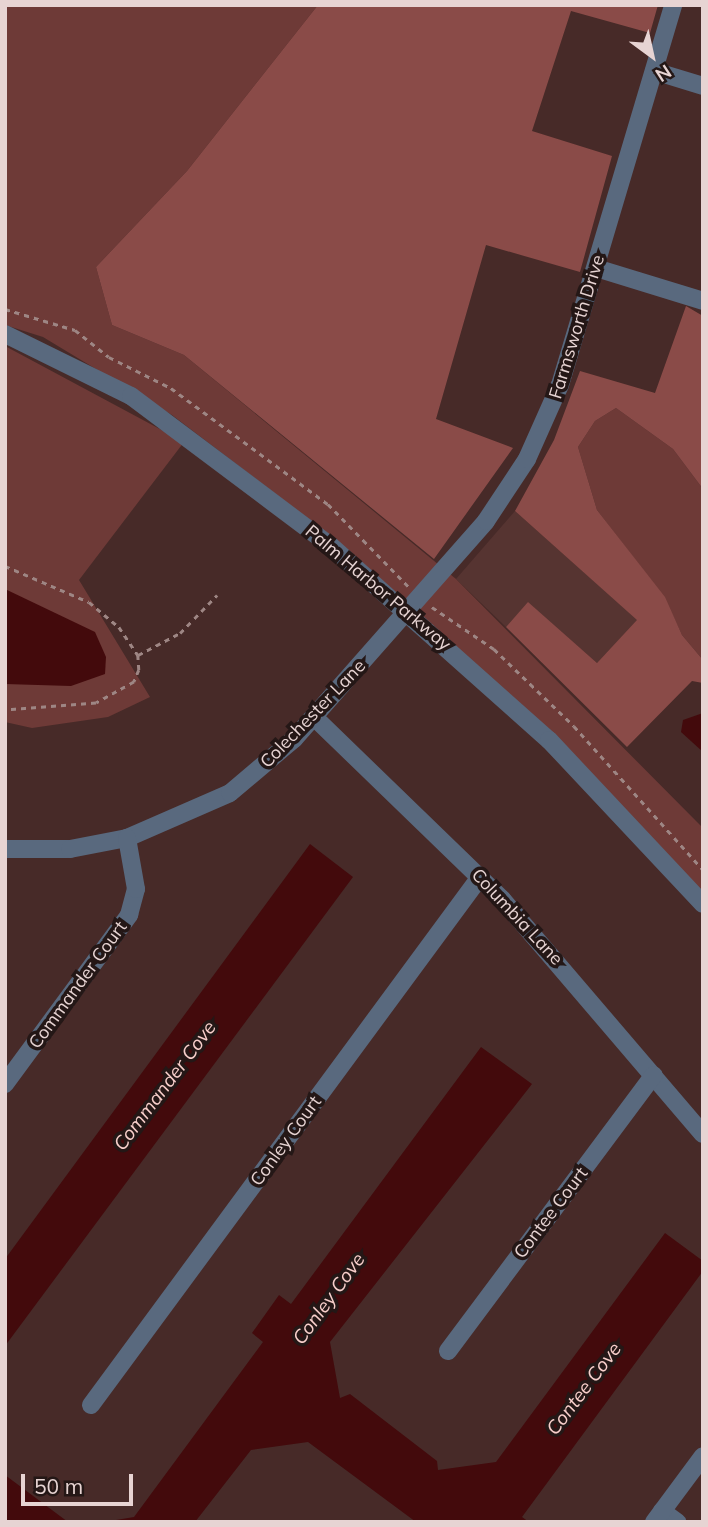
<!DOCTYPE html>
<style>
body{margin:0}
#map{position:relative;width:708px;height:1527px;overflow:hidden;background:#472a28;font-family:Mulish,sans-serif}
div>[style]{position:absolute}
.built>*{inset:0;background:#563431}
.green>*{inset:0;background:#6e3a37}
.forest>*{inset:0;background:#8a4b48}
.water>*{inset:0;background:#430a0c}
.path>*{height:2.5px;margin-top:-1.25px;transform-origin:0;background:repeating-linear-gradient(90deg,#9e8684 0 5px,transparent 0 10px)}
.minor>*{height:18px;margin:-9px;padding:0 9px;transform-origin:9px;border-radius:9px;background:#59697e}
span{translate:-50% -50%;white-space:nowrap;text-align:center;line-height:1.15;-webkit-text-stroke:7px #241716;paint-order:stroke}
.street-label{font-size:18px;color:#e7d4d3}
.water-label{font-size:19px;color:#f8cfcb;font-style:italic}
.frame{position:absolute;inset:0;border:7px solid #e7d4d3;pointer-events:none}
.north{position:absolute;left:617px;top:21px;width:70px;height:70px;-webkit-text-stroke:5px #241716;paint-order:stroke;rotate:147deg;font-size:19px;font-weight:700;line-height:28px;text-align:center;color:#e7d4d3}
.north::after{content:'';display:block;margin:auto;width:24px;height:32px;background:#e7d4d3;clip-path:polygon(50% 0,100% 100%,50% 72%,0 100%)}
.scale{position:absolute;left:21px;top:1474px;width:112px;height:32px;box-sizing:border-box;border:4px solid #e7d4d3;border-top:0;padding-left:9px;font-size:21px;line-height:24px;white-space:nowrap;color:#e7d4d3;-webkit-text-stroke:5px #241716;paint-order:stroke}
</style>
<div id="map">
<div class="built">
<i style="clip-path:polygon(515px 511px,638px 620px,597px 663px,528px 603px,506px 627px,456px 579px)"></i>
</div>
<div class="green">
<i style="clip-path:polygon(5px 5px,318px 5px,187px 171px,96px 267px,112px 325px,184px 355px,456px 579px,703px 828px,703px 894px,553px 734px,336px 540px,172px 415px,43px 337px,5px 325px)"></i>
<i style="clip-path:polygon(5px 346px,184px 442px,79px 580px,150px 697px,108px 717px,32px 728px,5px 722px)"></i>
<i style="clip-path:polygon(616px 408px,673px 449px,703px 489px,703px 660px,682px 635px,664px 597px,597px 510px,578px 447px,595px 421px)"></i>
</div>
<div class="forest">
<i style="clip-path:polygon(318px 5px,658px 5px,650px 33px,571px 11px,532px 131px,612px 156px,580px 272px,486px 245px,436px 419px,513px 448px,434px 559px,184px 355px,112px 325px,96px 267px,187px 171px)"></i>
<i style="clip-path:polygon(686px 306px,703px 316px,703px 489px,673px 449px,616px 408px,595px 421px,578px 447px,597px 510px,665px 597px,682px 635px,703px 660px,703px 683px,692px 681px,627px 747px,506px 627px,528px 602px,597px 663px,637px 620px,515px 511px,554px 440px,580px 371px,655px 393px)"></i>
</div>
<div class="water">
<i style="clip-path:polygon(5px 589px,95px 632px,106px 657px,105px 674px,71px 686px,5px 684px)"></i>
<i style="clip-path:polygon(703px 713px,703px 752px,681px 732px,683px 720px)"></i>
<i style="clip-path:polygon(310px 844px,353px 877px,5px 1346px,5px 1259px)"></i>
<i style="clip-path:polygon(481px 1047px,532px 1084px,330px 1342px,340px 1398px,350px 1394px,437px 1461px,438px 1470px,496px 1462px,665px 1233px,703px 1261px,703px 1271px,522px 1517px,529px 1522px,416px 1522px,308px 1442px,251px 1450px,195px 1522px,104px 1522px,134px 1517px,263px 1342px,252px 1333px,279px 1295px,291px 1304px)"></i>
<i style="clip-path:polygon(5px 1475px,68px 1522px,5px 1522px)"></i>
</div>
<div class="path">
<i style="left:5px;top:309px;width:73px;rotate:16.7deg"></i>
<i style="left:75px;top:330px;width:43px;rotate:38.5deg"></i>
<i style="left:109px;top:357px;width:69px;rotate:26.6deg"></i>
<i style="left:171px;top:388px;width:195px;rotate:36.5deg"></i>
<i style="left:328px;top:504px;width:115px;rotate:45.7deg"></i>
<i style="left:5px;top:566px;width:91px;rotate:23.2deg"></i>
<i style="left:89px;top:602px;width:39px;rotate:40deg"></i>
<i style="left:119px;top:627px;width:34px;rotate:56deg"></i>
<i style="left:138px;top:655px;width:15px;rotate:86deg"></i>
<i style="left:139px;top:670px;width:13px;rotate:113deg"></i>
<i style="left:134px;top:682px;width:43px;rotate:151.1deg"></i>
<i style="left:96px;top:703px;width:91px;rotate:175.6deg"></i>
<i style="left:432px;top:607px;width:75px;rotate:34.1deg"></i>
<i style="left:494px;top:649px;width:111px;rotate:43.9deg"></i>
<i style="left:574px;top:726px;width:193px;rotate:48.1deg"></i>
<i style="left:138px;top:655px;width:47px;rotate:-27.6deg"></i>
<i style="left:180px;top:633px;width:53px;rotate:-45.8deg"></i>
</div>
<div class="minor">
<i style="left:654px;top:71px;width:51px;rotate:17deg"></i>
<i style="left:596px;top:268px;width:112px;rotate:17.1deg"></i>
<i style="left:5px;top:334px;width:140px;rotate:26.2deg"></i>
<i style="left:131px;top:396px;width:250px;rotate:36.9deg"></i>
<i style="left:331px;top:546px;width:292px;rotate:41.7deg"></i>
<i style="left:549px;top:740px;width:225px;rotate:46.8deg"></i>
<i style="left:314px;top:717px;width:262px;rotate:44.1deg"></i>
<i style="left:502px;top:899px;width:309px;rotate:49.5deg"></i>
<i style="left:5px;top:849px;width:65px"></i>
<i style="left:70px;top:849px;width:58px;rotate:-10.9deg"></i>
<i style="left:127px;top:838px;width:112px;rotate:-23.6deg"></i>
<i style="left:230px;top:793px;width:84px;rotate:-40.2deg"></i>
<i style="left:294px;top:739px;width:290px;rotate:-48.6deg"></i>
<i style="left:486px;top:521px;width:74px;rotate:-56.5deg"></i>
<i style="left:527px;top:459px;width:81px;rotate:-66deg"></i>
<i style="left:560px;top:385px;width:396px;rotate:-73.4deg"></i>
<i style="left:5px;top:1084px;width:210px;rotate:-53.7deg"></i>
<i style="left:129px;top:915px;width:27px;rotate:-75deg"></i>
<i style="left:136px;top:889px;width:52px;rotate:-100deg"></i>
<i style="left:448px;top:1351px;width:344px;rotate:-53.3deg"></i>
<i style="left:91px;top:1405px;width:656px;rotate:-53.62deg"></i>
<i style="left:662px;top:1511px;width:19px;rotate:36deg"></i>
<i style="left:654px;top:1522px;width:82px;rotate:-53.4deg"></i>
</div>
<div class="street-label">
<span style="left:577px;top:327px;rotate:-73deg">Farmsworth Drive</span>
<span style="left:378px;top:588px;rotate:40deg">Palm Harbor Parkway</span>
<span style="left:313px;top:714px;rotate:-46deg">Colechester Lane</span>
<span style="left:517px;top:917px;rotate:47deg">Columbia Lane</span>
<span style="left:78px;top:985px;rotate:-54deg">Commander Court</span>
<span style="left:286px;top:1141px;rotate:-54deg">Conley Court</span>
<span style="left:551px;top:1213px;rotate:-53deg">Contee Court</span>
</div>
<div class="water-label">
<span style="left:165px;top:1086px;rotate:-53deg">Commander Cove</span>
<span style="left:329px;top:1299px;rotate:-54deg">Conley Cove</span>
<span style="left:584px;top:1389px;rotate:-53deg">Contee Cove</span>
</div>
<div class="frame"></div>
<div class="north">N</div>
<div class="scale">50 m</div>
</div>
